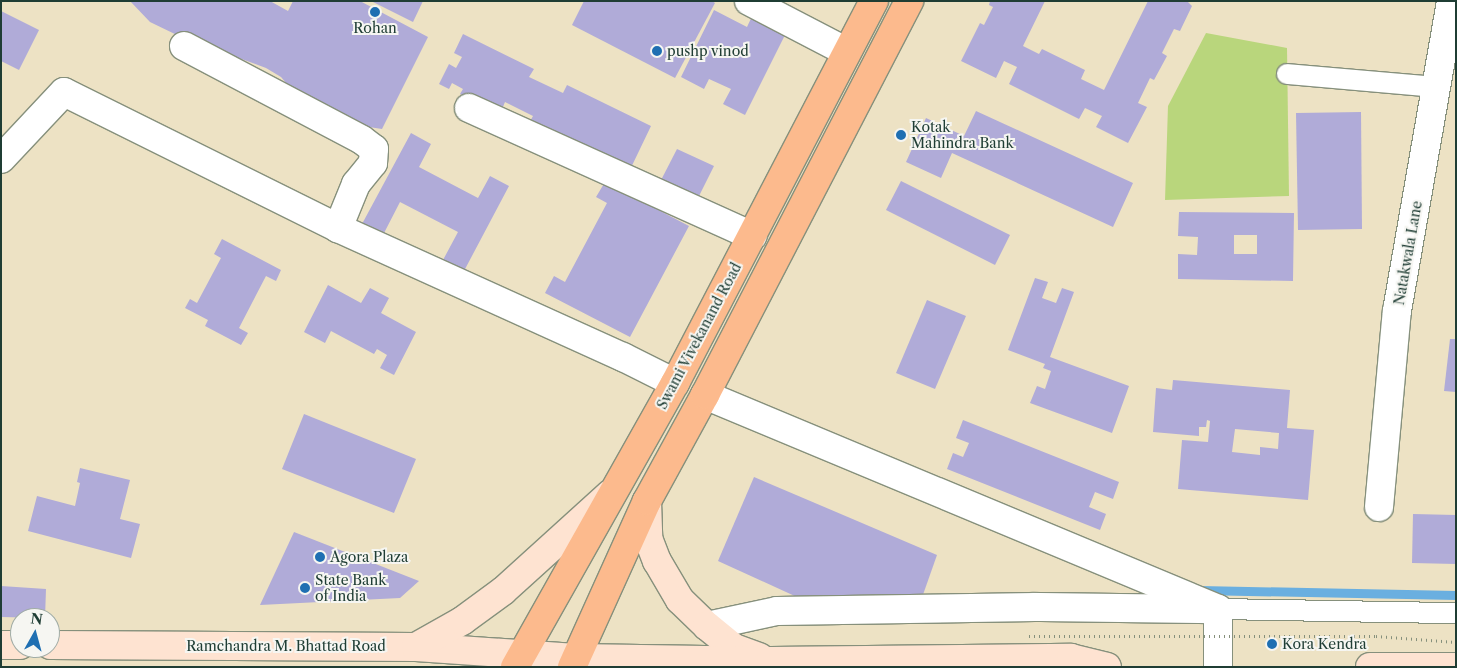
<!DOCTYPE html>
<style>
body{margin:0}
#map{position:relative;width:1457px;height:668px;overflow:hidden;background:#ede2c4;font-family:"Libre Caslon Text",serif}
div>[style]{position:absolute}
.green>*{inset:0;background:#b9d67c}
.stream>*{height:9px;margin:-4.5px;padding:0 4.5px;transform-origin:4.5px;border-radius:4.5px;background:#6aafe0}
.building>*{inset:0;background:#b0abd8}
.roads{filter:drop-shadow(1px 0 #86907c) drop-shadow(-1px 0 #86907c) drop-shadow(0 1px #86907c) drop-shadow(0 -1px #86907c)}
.pedestrian>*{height:20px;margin:-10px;padding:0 10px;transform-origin:10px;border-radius:10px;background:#fff}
.minor>*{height:28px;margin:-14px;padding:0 14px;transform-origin:14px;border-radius:14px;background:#fff}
.secondary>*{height:28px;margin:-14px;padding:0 14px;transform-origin:14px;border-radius:14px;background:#fee3d1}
.primary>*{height:28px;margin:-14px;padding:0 14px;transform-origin:14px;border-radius:14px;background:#fcba8d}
.path-bridge>*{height:3px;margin-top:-1.5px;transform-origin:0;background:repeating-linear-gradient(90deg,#86907c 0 1px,transparent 0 5px)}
.dots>*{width:14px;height:14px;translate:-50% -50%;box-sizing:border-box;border:2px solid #f6f6f2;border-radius:50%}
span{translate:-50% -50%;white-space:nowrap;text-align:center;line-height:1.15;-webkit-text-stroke:4px #f6f6f2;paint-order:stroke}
.poi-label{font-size:14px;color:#1f3d34}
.left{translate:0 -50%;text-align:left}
.street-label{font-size:14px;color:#1f3d34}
.frame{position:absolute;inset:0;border:2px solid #1f3d34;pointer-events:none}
.north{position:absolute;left:10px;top:608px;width:50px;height:50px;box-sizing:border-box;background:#f6f6f2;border:1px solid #a0aca6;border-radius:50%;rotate:7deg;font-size:14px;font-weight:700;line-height:20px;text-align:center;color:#1f3d34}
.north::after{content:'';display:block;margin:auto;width:18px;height:22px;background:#1f6fb2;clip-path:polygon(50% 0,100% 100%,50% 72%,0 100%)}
</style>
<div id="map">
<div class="green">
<i style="clip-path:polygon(1206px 33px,1287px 48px,1289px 196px,1165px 200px,1168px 106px)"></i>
</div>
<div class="stream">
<i style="left:1199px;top:590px;width:257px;rotate:1.1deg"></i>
</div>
<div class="building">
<i style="clip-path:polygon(130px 1px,270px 1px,288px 11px,293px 1px,360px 1px,428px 37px,382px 129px,336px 122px,304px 104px,281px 77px,266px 68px,181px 37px,150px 22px)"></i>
<i style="clip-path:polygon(371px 1px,423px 1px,413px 22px)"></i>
<i style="clip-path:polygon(584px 1px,712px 1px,715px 3px,675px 78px,572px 25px)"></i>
<i style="clip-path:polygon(990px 1px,1045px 1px,1023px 46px,1039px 54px,1042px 49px,1085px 70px,1081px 79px,1104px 90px,1148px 1px,1187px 1px,1192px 6px,1180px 31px,1174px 29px,1162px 53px,1167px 56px,1154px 80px,1150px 78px,1138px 103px,1147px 107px,1128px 143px,1096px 127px,1102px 116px,1085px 108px,1079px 119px,1009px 84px,1017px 67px,1004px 61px,996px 78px,961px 61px,980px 23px,984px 25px,993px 7px,989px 5px)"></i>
<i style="clip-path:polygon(714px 10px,747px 27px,754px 12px,788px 29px,745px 115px,723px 104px,731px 89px,709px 79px,704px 89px,681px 77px)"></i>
<i style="clip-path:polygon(1px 11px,39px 30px,19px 70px,1px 61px)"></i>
<i style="clip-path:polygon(463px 34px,534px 69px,529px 77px,563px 93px,567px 85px,651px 126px,627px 176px,527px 127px,533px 116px,505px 102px,500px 114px,460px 94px,463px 89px,452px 83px,449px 89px,439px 84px,449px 64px,456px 68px,462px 57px,454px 53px)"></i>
<i style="clip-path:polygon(976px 111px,1133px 183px,1113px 227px,952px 153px,941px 178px,906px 162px,926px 118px,964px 136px)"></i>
<i style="clip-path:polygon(1361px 112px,1362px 229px,1298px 230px,1296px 113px)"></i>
<i style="clip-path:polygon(411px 133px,431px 144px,419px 167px,478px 198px,490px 176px,509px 186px,464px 271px,443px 260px,458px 232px,400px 202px,383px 235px,362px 224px)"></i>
<i style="clip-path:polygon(677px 149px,714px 166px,695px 204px,658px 186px)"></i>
<i style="clip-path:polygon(901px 181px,1010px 235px,995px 265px,886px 210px)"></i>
<i style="clip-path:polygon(605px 182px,689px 226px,630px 337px,545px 293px,554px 276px,565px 282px,607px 203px,596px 197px)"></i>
<i style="clip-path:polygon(evenodd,1179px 212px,1294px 213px,1293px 281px,1178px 279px,1178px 254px,1197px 255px,1198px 237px,1178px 236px,1179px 212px,1234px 235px,1257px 235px,1257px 254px,1234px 254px,1234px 235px)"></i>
<i style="clip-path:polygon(222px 239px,281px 270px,276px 281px,266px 276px,239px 328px,248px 333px,241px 345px,205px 326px,208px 320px,185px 308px,190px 299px,197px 303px,221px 258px,214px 254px)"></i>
<i style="clip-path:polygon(1035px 278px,1048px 282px,1042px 298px,1056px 303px,1062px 288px,1074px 292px,1050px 357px,1129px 386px,1112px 433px,1030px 403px,1037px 386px,1045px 389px,1051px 371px,1043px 368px,1045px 364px,1008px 350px)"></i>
<i style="clip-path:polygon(328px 285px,361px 303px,370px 288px,389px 298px,381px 313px,416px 332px,394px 375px,380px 368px,387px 355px,377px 349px,374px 354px,331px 331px,325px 343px,304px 332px)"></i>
<i style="clip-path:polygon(927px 300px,966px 316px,935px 389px,896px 373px)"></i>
<i style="clip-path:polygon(1450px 339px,1456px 339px,1456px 392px,1444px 391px)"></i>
<i style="clip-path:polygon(evenodd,1173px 380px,1290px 390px,1287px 428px,1314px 430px,1308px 500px,1178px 489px,1182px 440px,1208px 442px,1210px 421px,1207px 420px,1206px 427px,1199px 427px,1199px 436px,1153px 432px,1156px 388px,1172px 390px,1173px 380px,1235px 429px,1279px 433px,1278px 449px,1260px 447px,1260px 455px,1232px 452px,1235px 429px)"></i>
<i style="clip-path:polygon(304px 414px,416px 459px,394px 513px,282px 469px)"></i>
<i style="clip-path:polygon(963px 420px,1119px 482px,1113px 499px,1095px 492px,1089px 507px,1106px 514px,1100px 530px,947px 469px,953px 453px,963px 457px,969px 443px,956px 438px)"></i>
<i style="clip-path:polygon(80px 468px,130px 480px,120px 519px,140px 524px,131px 558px,28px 531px,37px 496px,75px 506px,80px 483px,77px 482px)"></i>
<i style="clip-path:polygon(754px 477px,937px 555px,919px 606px,810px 603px,718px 561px)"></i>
<i style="clip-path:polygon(1413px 514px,1456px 515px,1456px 564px,1412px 563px)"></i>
<i style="clip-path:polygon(294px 532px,419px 581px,400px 598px,260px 605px)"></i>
<i style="clip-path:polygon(1px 586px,46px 589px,45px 618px,1px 617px)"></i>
</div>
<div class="roads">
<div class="pedestrian">
<i style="left:1287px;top:74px;width:151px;rotate:5deg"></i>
<i style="left:1218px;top:609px;width:238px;rotate:1deg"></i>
</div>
<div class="minor">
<i style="left:749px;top:1px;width:110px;rotate:27.5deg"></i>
<i style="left:184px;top:46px;width:201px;rotate:27.8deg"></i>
<i style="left:362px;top:140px;width:15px;rotate:37deg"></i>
<i style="left:374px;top:149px;width:14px;rotate:94deg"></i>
<i style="left:373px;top:163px;width:27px;rotate:129deg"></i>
<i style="left:356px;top:184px;width:48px;rotate:112.2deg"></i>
<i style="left:469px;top:108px;width:311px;rotate:24.3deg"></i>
<i style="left:1px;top:159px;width:92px;rotate:-46.8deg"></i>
<i style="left:64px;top:92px;width:306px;rotate:26.4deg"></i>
<i style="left:338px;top:228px;width:313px;rotate:24.4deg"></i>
<i style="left:623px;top:357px;width:58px;rotate:26.6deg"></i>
<i style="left:705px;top:395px;width:556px;rotate:22.64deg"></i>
<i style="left:1379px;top:507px;width:197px;rotate:-84.8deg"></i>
<i style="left:1397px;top:311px;width:315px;rotate:-80.1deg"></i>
<i style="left:1218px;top:609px;width:58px;rotate:90deg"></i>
<i style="left:707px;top:626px;width:72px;rotate:-12.1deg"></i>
<i style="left:777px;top:611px;width:258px;rotate:-0.9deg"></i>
<i style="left:1035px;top:607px;width:169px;rotate:0.7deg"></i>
</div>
<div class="secondary">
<i style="left:647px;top:501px;width:37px;rotate:88deg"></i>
<i style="left:648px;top:538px;width:25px;rotate:69deg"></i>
<i style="left:657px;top:561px;width:45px;rotate:59.5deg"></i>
<i style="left:680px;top:600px;width:37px;rotate:44deg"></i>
<i style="left:707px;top:626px;width:35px;rotate:39deg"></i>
<i style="left:734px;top:648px;width:27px;rotate:20deg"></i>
<i style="left:1px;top:645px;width:19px"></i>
<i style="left:50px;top:645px;width:366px;rotate:0.3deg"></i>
<i style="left:416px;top:647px;width:160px;rotate:3.9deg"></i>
<i style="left:576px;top:658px;width:195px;rotate:0.9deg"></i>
<i style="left:771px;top:661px;width:300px;rotate:-0.6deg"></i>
<i style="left:1071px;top:658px;width:37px;rotate:14deg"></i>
<i style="left:416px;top:647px;width:53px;rotate:-29.5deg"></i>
<i style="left:462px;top:621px;width:51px;rotate:-36.2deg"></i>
<i style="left:503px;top:591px;width:144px;rotate:-42.2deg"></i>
<i style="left:1370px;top:667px;width:86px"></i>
</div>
<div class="primary">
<i style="left:515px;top:667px;width:326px;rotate:-60.6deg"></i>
<i style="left:675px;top:383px;width:431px;rotate:-62.5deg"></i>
<i style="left:572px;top:667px;width:182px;rotate:-65.7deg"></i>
<i style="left:647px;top:501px;width:121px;rotate:-61.3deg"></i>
<i style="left:705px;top:395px;width:444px;rotate:-62.6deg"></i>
</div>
</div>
<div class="path-bridge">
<i style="left:1029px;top:636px;width:347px"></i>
<i style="left:1376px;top:636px;width:80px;rotate:4.3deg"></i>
</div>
<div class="dots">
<i style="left:375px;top:12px;background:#1f6fb2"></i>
<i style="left:657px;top:51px;background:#1f6fb2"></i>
<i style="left:901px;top:135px;background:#1f6fb2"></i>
<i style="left:320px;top:557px;background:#1f6fb2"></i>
<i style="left:305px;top:588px;background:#1f6fb2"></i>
<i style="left:1272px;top:644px;background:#1f6fb2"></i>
</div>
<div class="poi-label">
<span style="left:375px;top:28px">Rohan</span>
<span class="left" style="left:667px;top:51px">pushp vinod</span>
<span class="left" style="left:911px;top:135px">Kotak<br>Mahindra Bank</span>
<span class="left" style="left:330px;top:557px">Agora Plaza</span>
<span class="left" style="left:315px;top:588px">State Bank<br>of India</span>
<span class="left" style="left:1282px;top:644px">Kora Kendra</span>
</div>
<div class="street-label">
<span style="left:1408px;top:253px;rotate:-80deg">Natakwala Lane</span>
<span style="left:699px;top:336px;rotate:-62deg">Swami Vivekanand Road</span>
<span style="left:286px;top:646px">Ramchandra M. Bhattad Road</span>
</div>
<div class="frame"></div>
<div class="north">N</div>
</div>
